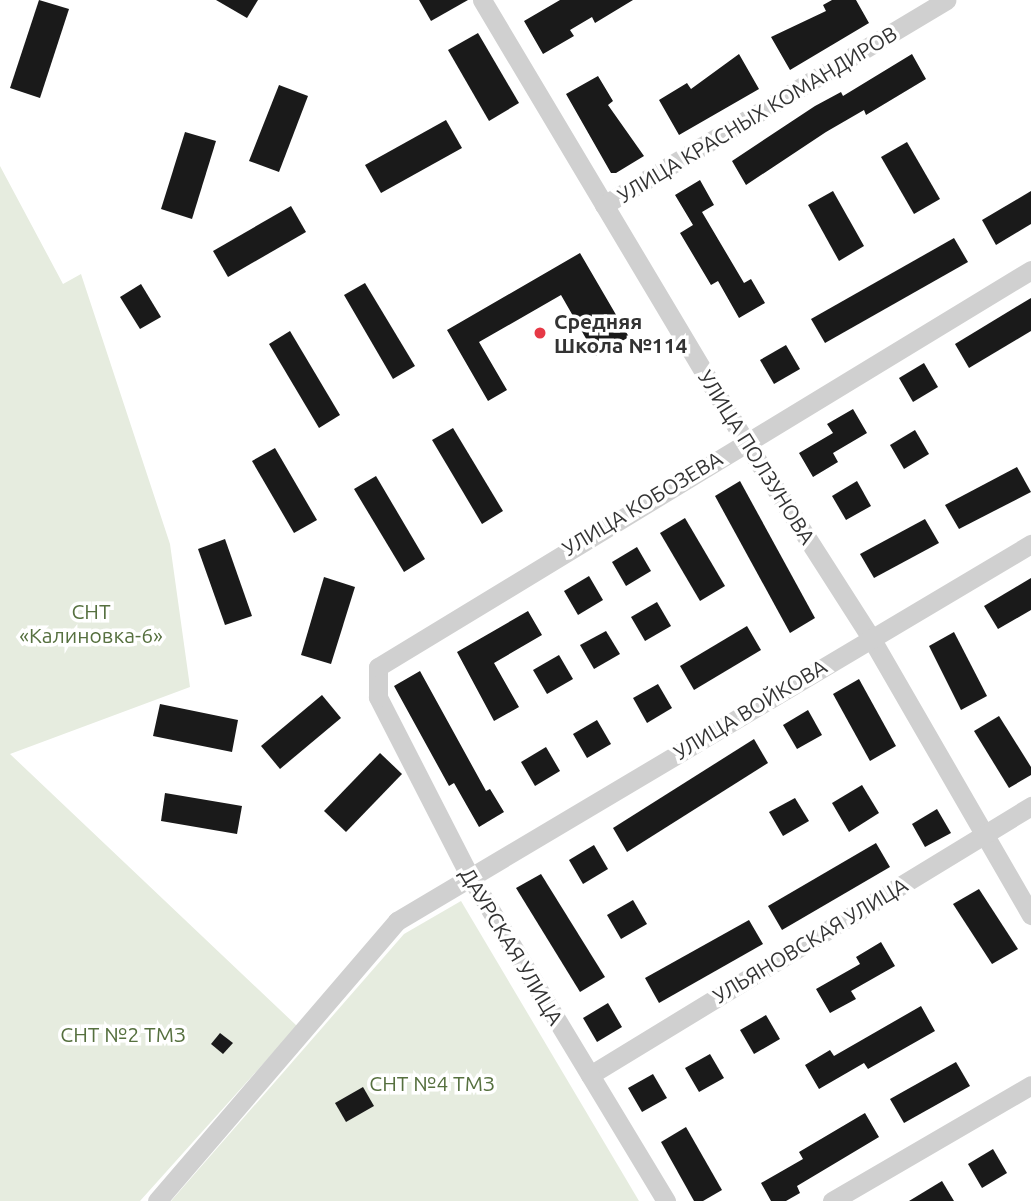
<!DOCTYPE html>
<meta charset="utf-8">
<style>
body{margin:0}
#map{position:relative;width:1031px;height:1201px;overflow:hidden;background:#fff;font-family:Ubuntu,sans-serif}
div>[style]{position:absolute}
.green>*{inset:0;background:#e6ecdf}
.building>*{inset:0;background:#1a1a1a}
.minor>*{height:19px;margin:-9.5px;padding:0 9.5px;transform-origin:9.5px;border-radius:9.5px;background:#d0d0d0}
.dots>*{width:19px;height:19px;translate:-50% -50%;box-sizing:border-box;border:4px solid #fff;border-radius:50%}
span{translate:-50% -50%;white-space:nowrap;text-align:center;line-height:1.15;-webkit-text-stroke:7px #fff;paint-order:stroke}
.street-label{font-size:21px;color:#333}
.poi-label{font-size:21px;color:#333;font-weight:700}
.left{translate:0 -50%;text-align:left}
.park-label{font-size:21px;color:#56703f}
</style>
<div id="map">
<div class="green">
<i style="clip-path:polygon(0 166px,63px 284px,81px 274px,170px 544px,190px 687px,10px 754px,297px 1026px,140px 1201px,0 1201px)"></i>
<i style="clip-path:polygon(461px 901px,639px 1201px,171px 1201px,404px 934px)"></i>
</div>
<div class="building">
<i style="clip-path:polygon(39px 0,69px 9px,40px 98px,10px 88px)"></i>
<i style="clip-path:polygon(216px 0,258px 0,247px 18px)"></i>
<i style="clip-path:polygon(419px 0,468px 0,431px 21px)"></i>
<i style="clip-path:polygon(560px 0,633px 0,595px 23px,592px 17px,570px 30px,574px 36px,543px 54px,524px 21px)"></i>
<i style="clip-path:polygon(832px 0,856px 0,869px 23px,790px 70px,771px 37px,826px 11px,823px 5px)"></i>
<i style="clip-path:polygon(478px 33px,519px 103px,489px 121px,448px 50px)"></i>
<i style="clip-path:polygon(739px 54px,759px 89px,679px 135px,659px 100px,687px 83px,691px 89px)"></i>
<i style="clip-path:polygon(912px 54px,926px 79px,866px 115px,864px 110px,826px 132px,746px 185px,732px 161px,815px 106px,841px 92px,843px 96px)"></i>
<i style="clip-path:polygon(598px 76px,613px 101px,608px 105px,644px 156px,616px 173px,611px 173px,566px 94px)"></i>
<i style="clip-path:polygon(279px 85px,308px 96px,279px 172px,249px 161px)"></i>
<i style="clip-path:polygon(446px 120px,462px 148px,381px 193px,365px 165px)"></i>
<i style="clip-path:polygon(185px 132px,216px 141px,192px 219px,161px 209px)"></i>
<i style="clip-path:polygon(907px 142px,940px 199px,914px 214px,881px 157px)"></i>
<i style="clip-path:polygon(700px 180px,714px 205px,702px 212px,744px 283px,751px 279px,765px 303px,739px 318px,718px 281px,711px 285px,680px 233px,693px 225px,675px 195px)"></i>
<i style="clip-path:polygon(833px 191px,864px 246px,839px 261px,808px 205px)"></i>
<i style="clip-path:polygon(1031px 191px,1031px 224px,996px 245px,982px 220px)"></i>
<i style="clip-path:polygon(291px 206px,306px 232px,228px 277px,213px 251px)"></i>
<i style="clip-path:polygon(954px 238px,968px 262px,825px 343px,811px 319px)"></i>
<i style="clip-path:polygon(580px 253px,629px 337px,596px 356px,561px 295px,479px 342px,507px 390px,488px 401px,447px 330px)"></i>
<i style="clip-path:polygon(365px 283px,415px 366px,393px 379px,344px 295px)"></i>
<i style="clip-path:polygon(141px 284px,161px 317px,140px 329px,120px 297px)"></i>
<i style="clip-path:polygon(1031px 298px,1031px 331px,969px 368px,955px 344px)"></i>
<i style="clip-path:polygon(290px 331px,340px 415px,319px 428px,269px 344px)"></i>
<i style="clip-path:polygon(786px 345px,800px 369px,774px 384px,760px 360px)"></i>
<i style="clip-path:polygon(924px 363px,938px 387px,913px 402px,899px 378px)"></i>
<i style="clip-path:polygon(853px 409px,867px 433px,833px 453px,838px 462px,813px 477px,799px 453px,833px 433px,827px 424px)"></i>
<i style="clip-path:polygon(453px 428px,503px 511px,482px 524px,432px 440px)"></i>
<i style="clip-path:polygon(915px 430px,929px 454px,904px 469px,890px 445px)"></i>
<i style="clip-path:polygon(275px 448px,317px 520px,294px 533px,252px 461px)"></i>
<i style="clip-path:polygon(1017px 467px,1031px 492px,959px 529px,945px 505px)"></i>
<i style="clip-path:polygon(376px 476px,425px 559px,404px 572px,354px 489px)"></i>
<i style="clip-path:polygon(740px 481px,815px 618px,790px 633px,715px 496px)"></i>
<i style="clip-path:polygon(857px 481px,871px 506px,846px 520px,832px 496px)"></i>
<i style="clip-path:polygon(685px 518px,725px 586px,700px 601px,660px 533px)"></i>
<i style="clip-path:polygon(925px 519px,939px 543px,874px 578px,860px 554px)"></i>
<i style="clip-path:polygon(225px 539px,252px 616px,225px 625px,198px 549px)"></i>
<i style="clip-path:polygon(637px 547px,651px 571px,626px 586px,612px 562px)"></i>
<i style="clip-path:polygon(589px 576px,603px 600px,578px 615px,564px 591px)"></i>
<i style="clip-path:polygon(324px 577px,355px 587px,331px 664px,301px 655px)"></i>
<i style="clip-path:polygon(1031px 578px,1031px 610px,998px 629px,984px 606px)"></i>
<i style="clip-path:polygon(657px 602px,671px 626px,645px 641px,631px 617px)"></i>
<i style="clip-path:polygon(528px 611px,542px 635px,494px 663px,519px 707px,494px 721px,457px 652px)"></i>
<i style="clip-path:polygon(747px 626px,761px 650px,694px 690px,680px 666px)"></i>
<i style="clip-path:polygon(606px 631px,620px 654px,594px 669px,580px 645px)"></i>
<i style="clip-path:polygon(954px 632px,987px 696px,961px 710px,929px 646px)"></i>
<i style="clip-path:polygon(559px 655px,573px 679px,547px 694px,533px 670px)"></i>
<i style="clip-path:polygon(420px 671px,486px 791px,490px 789px,504px 812px,479px 827px,454px 783px,449px 786px,394px 686px)"></i>
<i style="clip-path:polygon(859px 679px,896px 746px,870px 761px,833px 694px)"></i>
<i style="clip-path:polygon(658px 684px,672px 708px,647px 723px,633px 698px)"></i>
<i style="clip-path:polygon(322px 695px,341px 718px,280px 769px,261px 746px)"></i>
<i style="clip-path:polygon(160px 704px,238px 720px,232px 752px,153px 736px)"></i>
<i style="clip-path:polygon(808px 710px,822px 735px,797px 749px,783px 725px)"></i>
<i style="clip-path:polygon(999px 716px,1031px 767px,1031px 775px,1009px 788px,974px 731px)"></i>
<i style="clip-path:polygon(597px 720px,611px 744px,587px 758px,573px 734px)"></i>
<i style="clip-path:polygon(754px 739px,768px 763px,627px 852px,613px 828px)"></i>
<i style="clip-path:polygon(546px 747px,560px 771px,535px 786px,521px 762px)"></i>
<i style="clip-path:polygon(380px 753px,402px 774px,346px 832px,324px 811px)"></i>
<i style="clip-path:polygon(862px 785px,879px 813px,849px 832px,832px 803px)"></i>
<i style="clip-path:polygon(165px 793px,242px 806px,237px 834px,161px 821px)"></i>
<i style="clip-path:polygon(795px 798px,809px 821px,783px 836px,769px 812px)"></i>
<i style="clip-path:polygon(937px 809px,951px 833px,925px 847px,912px 824px)"></i>
<i style="clip-path:polygon(876px 843px,890px 867px,782px 930px,768px 906px)"></i>
<i style="clip-path:polygon(594px 845px,608px 869px,583px 884px,569px 860px)"></i>
<i style="clip-path:polygon(541px 874px,605px 977px,580px 992px,516px 888px)"></i>
<i style="clip-path:polygon(979px 889px,1018px 949px,992px 964px,953px 904px)"></i>
<i style="clip-path:polygon(633px 900px,647px 924px,621px 939px,607px 915px)"></i>
<i style="clip-path:polygon(749px 920px,763px 944px,659px 1003px,645px 978px)"></i>
<i style="clip-path:polygon(881px 942px,895px 966px,851px 991px,856px 999px,830px 1013px,816px 989px,860px 964px,856px 957px)"></i>
<i style="clip-path:polygon(608px 1003px,622px 1027px,597px 1042px,583px 1018px)"></i>
<i style="clip-path:polygon(921px 1006px,935px 1031px,868px 1069px,864px 1063px,819px 1089px,805px 1065px,830px 1050px,834px 1056px)"></i>
<i style="clip-path:polygon(766px 1015px,780px 1039px,754px 1054px,740px 1030px)"></i>
<i style="clip-path:polygon(220px 1033px,233px 1043px,223px 1054px,211px 1044px)"></i>
<i style="clip-path:polygon(710px 1054px,724px 1078px,699px 1092px,685px 1068px)"></i>
<i style="clip-path:polygon(956px 1062px,970px 1086px,904px 1123px,890px 1099px)"></i>
<i style="clip-path:polygon(653px 1074px,667px 1098px,642px 1112px,628px 1088px)"></i>
<i style="clip-path:polygon(363px 1087px,374px 1106px,346px 1122px,335px 1103px)"></i>
<i style="clip-path:polygon(865px 1113px,879px 1137px,797px 1186px,800px 1193px,786px 1201px,771px 1201px,761px 1183px,803px 1159px,799px 1152px)"></i>
<i style="clip-path:polygon(686px 1127px,722px 1190px,703px 1201px,694px 1201px,661px 1142px)"></i>
<i style="clip-path:polygon(993px 1149px,1007px 1173px,982px 1188px,968px 1164px)"></i>
<i style="clip-path:polygon(942px 1181px,954px 1201px,909px 1201px)"></i>
</div>
<div class="minor">
<i style="left:482px;top:0;width:513px;rotate:59.19deg"></i>
<i style="left:745px;top:441px;width:234px;rotate:57.4deg"></i>
<i style="left:871px;top:638px;width:320px;rotate:60deg"></i>
<i style="left:604px;top:205px;width:399px;rotate:-30.9deg"></i>
<i style="left:590px;top:1075px;width:517px;rotate:-31.38deg"></i>
<i style="left:157px;top:1201px;width:369px;rotate:-49.4deg"></i>
<i style="left:397px;top:921px;width:738px;rotate:-30.74deg"></i>
<i style="left:666px;top:1201px;width:381px;rotate:-121.1deg"></i>
<i style="left:469px;top:875px;width:200px;rotate:-117.1deg"></i>
<i style="left:378px;top:697px;width:30px;rotate:-90deg"></i>
<i style="left:378px;top:667px;width:764px;rotate:-31.3deg"></i>
<i style="left:832px;top:1201px;width:230px;rotate:-30.2deg"></i>
</div>
<div class="dots">
<i style="left:540px;top:333px;background:#e63946"></i>
</div>
<div class="street-label">
<span style="left:757px;top:114px;rotate:-31deg">УЛИЦА КРАСНЫХ КОМАНДИРОВ</span>
<span style="left:757px;top:457px;rotate:58deg">УЛИЦА ПОЛЗУНОВА</span>
<span style="left:642px;top:503px;rotate:-31deg">УЛИЦА КОБОЗЕВА</span>
<span style="left:750px;top:709px;rotate:-31deg">УЛИЦА ВОЙКОВА</span>
<span style="left:810px;top:940px;rotate:-31deg">УЛЬЯНОВСКАЯ УЛИЦА</span>
<span style="left:512px;top:946px;rotate:59deg">ДАУРСКАЯ УЛИЦА</span>
</div>
<div class="poi-label">
<span class="left" style="left:554px;top:333px">Средняя<br>Школа №114</span>
</div>
<div class="park-label">
<span style="left:91px;top:623px">СНТ<br>«Калиновка-6»</span>
<span style="left:123px;top:1034px">СНТ №2 ТМЗ</span>
<span style="left:432px;top:1083px">СНТ №4 ТМЗ</span>
</div>
</div>
